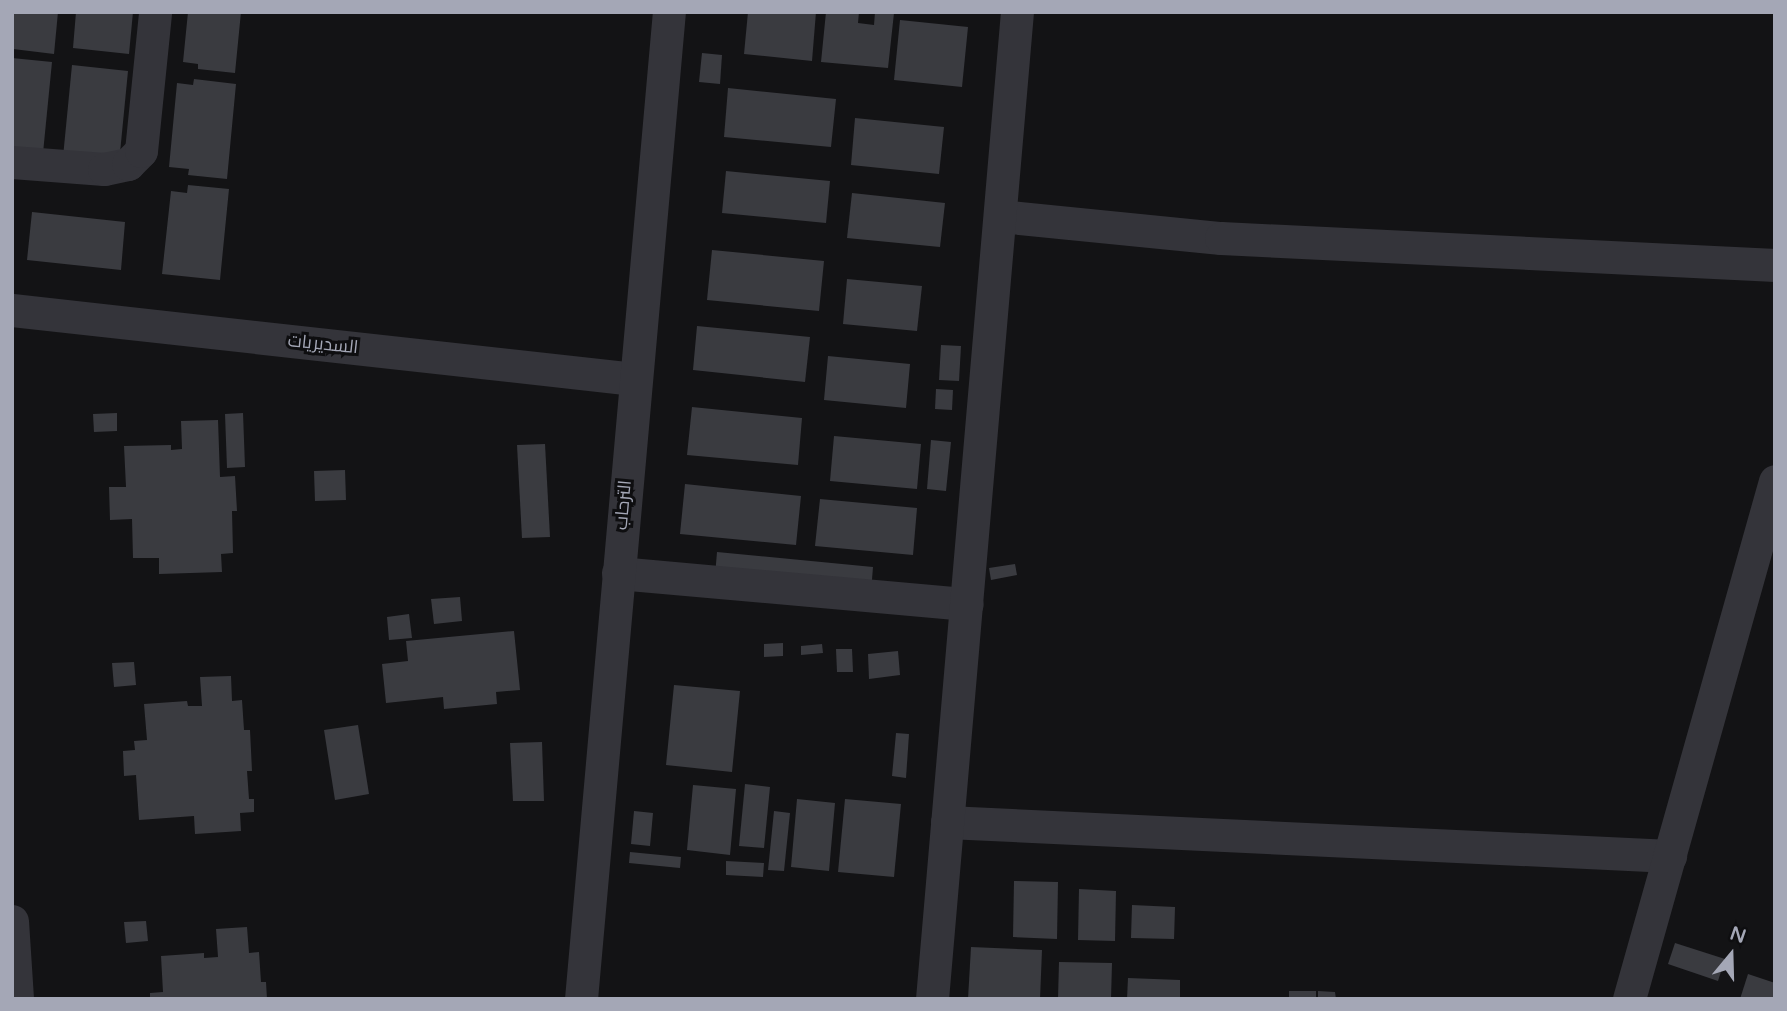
<!DOCTYPE html>
<meta charset="utf-8">
<style>
body{margin:0}
#map{position:relative;width:1787px;height:1011px;overflow:hidden;background:#131315;font-family:"Varela Round",Cairo,sans-serif}
div>[style]{position:absolute}
.building>*{inset:0;background:#3a3b40}
.minor>*{height:33px;margin:-16.5px;padding:0 16.5px;transform-origin:16.5px;border-radius:16.5px;background:#34343a}
span{translate:-50% -50%;white-space:nowrap;text-align:center;line-height:1.15;-webkit-text-stroke:6px #0e0e10;paint-order:stroke}
.street-label{font-size:18px;color:#a4a7b6}
.frame{position:absolute;inset:0;border:14px solid #a4a7b6;pointer-events:none}
.north{position:absolute;left:1696px;top:920px;width:70px;height:70px;-webkit-text-stroke:5px #0e0e10;paint-order:stroke;rotate:19deg;font-size:19px;font-weight:700;line-height:28px;text-align:center;color:#a4a7b6}
.north::after{content:'';display:block;margin:auto;width:24px;height:32px;background:#a4a7b6;clip-path:polygon(50% 0,100% 100%,50% 72%,0 100%)}
</style>
<div id="map">
<div class="building">
<i style="clip-path:polygon(12px 12px,58px 12px,54px 54px,13px 49px)"></i>
<i style="clip-path:polygon(76px 12px,133px 12px,129px 54px,73px 48px)"></i>
<i style="clip-path:polygon(188px 12px,241px 12px,235px 73px,198px 69px,198px 64px,183px 62px)"></i>
<i style="clip-path:polygon(748px 12px,816px 12px,812px 61px,744px 54px)"></i>
<i style="clip-path:polygon(826px 12px,859px 12px,858px 23px,874px 25px,875px 12px,894px 13px,888px 68px,821px 62px)"></i>
<i style="clip-path:polygon(900px 20px,968px 27px,962px 87px,894px 80px)"></i>
<i style="clip-path:polygon(702px 53px,722px 55px,720px 84px,699px 82px)"></i>
<i style="clip-path:polygon(12px 58px,52px 62px,43px 153px,12px 150px)"></i>
<i style="clip-path:polygon(72px 65px,128px 71px,119px 163px,63px 157px)"></i>
<i style="clip-path:polygon(194px 79px,236px 84px,227px 179px,188px 175px,189px 169px,169px 167px,177px 83px,193px 85px)"></i>
<i style="clip-path:polygon(728px 88px,836px 99px,831px 147px,724px 137px)"></i>
<i style="clip-path:polygon(855px 118px,944px 127px,939px 174px,851px 165px)"></i>
<i style="clip-path:polygon(726px 171px,830px 181px,826px 223px,722px 213px)"></i>
<i style="clip-path:polygon(188px 185px,229px 189px,220px 280px,162px 274px,171px 191px,187px 193px)"></i>
<i style="clip-path:polygon(852px 193px,945px 203px,940px 247px,847px 238px)"></i>
<i style="clip-path:polygon(32px 212px,125px 222px,121px 270px,27px 260px)"></i>
<i style="clip-path:polygon(712px 250px,824px 261px,819px 311px,707px 300px)"></i>
<i style="clip-path:polygon(847px 279px,922px 286px,917px 331px,843px 324px)"></i>
<i style="clip-path:polygon(697px 326px,810px 337px,805px 382px,693px 370px)"></i>
<i style="clip-path:polygon(941px 345px,961px 346px,959px 381px,939px 380px)"></i>
<i style="clip-path:polygon(828px 356px,910px 364px,906px 408px,824px 400px)"></i>
<i style="clip-path:polygon(936px 389px,953px 390px,952px 410px,935px 409px)"></i>
<i style="clip-path:polygon(692px 407px,802px 418px,798px 465px,687px 455px)"></i>
<i style="clip-path:polygon(117px 413px,117px 431px,94px 432px,93px 414px)"></i>
<i style="clip-path:polygon(243px 413px,245px 467px,227px 468px,225px 414px)"></i>
<i style="clip-path:polygon(218px 420px,220px 477px,235px 476px,237px 511px,232px 511px,233px 553px,221px 554px,222px 572px,159px 574px,159px 558px,133px 558px,132px 519px,110px 520px,109px 487px,126px 487px,124px 446px,171px 445px,171px 450px,182px 449px,181px 421px)"></i>
<i style="clip-path:polygon(834px 436px,921px 444px,917px 489px,830px 481px)"></i>
<i style="clip-path:polygon(931px 440px,951px 442px,946px 491px,927px 489px)"></i>
<i style="clip-path:polygon(545px 444px,550px 537px,522px 538px,517px 445px)"></i>
<i style="clip-path:polygon(345px 470px,346px 500px,315px 501px,314px 471px)"></i>
<i style="clip-path:polygon(685px 484px,801px 496px,796px 545px,680px 534px)"></i>
<i style="clip-path:polygon(820px 499px,917px 508px,913px 555px,815px 546px)"></i>
<i style="clip-path:polygon(717px 552px,873px 567px,871px 592px,715px 576px)"></i>
<i style="clip-path:polygon(1015px 564px,1017px 575px,991px 580px,989px 568px)"></i>
<i style="clip-path:polygon(460px 597px,462px 621px,434px 624px,431px 599px)"></i>
<i style="clip-path:polygon(409px 614px,412px 638px,389px 640px,387px 617px)"></i>
<i style="clip-path:polygon(514px 631px,520px 690px,496px 692px,497px 704px,444px 709px,443px 697px,386px 703px,382px 664px,408px 661px,406px 641px)"></i>
<i style="clip-path:polygon(783px 643px,783px 656px,764px 657px,764px 644px)"></i>
<i style="clip-path:polygon(822px 644px,823px 653px,801px 655px,801px 646px)"></i>
<i style="clip-path:polygon(836px 649px,852px 649px,853px 672px,837px 672px)"></i>
<i style="clip-path:polygon(898px 651px,900px 675px,869px 679px,868px 654px)"></i>
<i style="clip-path:polygon(134px 662px,136px 685px,114px 687px,112px 663px)"></i>
<i style="clip-path:polygon(231px 676px,232px 701px,242px 700px,244px 730px,250px 730px,252px 771px,247px 771px,249px 799px,254px 799px,254px 812px,240px 813px,241px 831px,195px 834px,194px 816px,139px 820px,136px 775px,124px 776px,123px 751px,135px 750px,134px 741px,147px 740px,144px 704px,187px 701px,188px 706px,202px 706px,200px 677px)"></i>
<i style="clip-path:polygon(674px 685px,740px 691px,732px 772px,666px 765px)"></i>
<i style="clip-path:polygon(358px 725px,369px 794px,335px 800px,324px 730px)"></i>
<i style="clip-path:polygon(896px 733px,909px 734px,906px 778px,892px 776px)"></i>
<i style="clip-path:polygon(542px 742px,544px 801px,513px 801px,510px 743px)"></i>
<i style="clip-path:polygon(745px 784px,770px 787px,764px 848px,739px 846px)"></i>
<i style="clip-path:polygon(693px 785px,736px 789px,730px 855px,687px 850px)"></i>
<i style="clip-path:polygon(797px 799px,835px 803px,829px 871px,791px 867px)"></i>
<i style="clip-path:polygon(845px 799px,901px 804px,894px 877px,838px 872px)"></i>
<i style="clip-path:polygon(634px 811px,653px 813px,650px 846px,631px 844px)"></i>
<i style="clip-path:polygon(774px 811px,790px 813px,784px 871px,768px 870px)"></i>
<i style="clip-path:polygon(630px 852px,681px 857px,680px 868px,629px 863px)"></i>
<i style="clip-path:polygon(726px 861px,764px 863px,763px 877px,726px 875px)"></i>
<i style="clip-path:polygon(1014px 881px,1058px 882px,1057px 939px,1013px 937px)"></i>
<i style="clip-path:polygon(1079px 889px,1116px 891px,1115px 941px,1078px 940px)"></i>
<i style="clip-path:polygon(1132px 905px,1175px 907px,1174px 939px,1131px 938px)"></i>
<i style="clip-path:polygon(146px 921px,148px 941px,126px 943px,124px 922px)"></i>
<i style="clip-path:polygon(247px 927px,249px 953px,259px 952px,261px 982px,266px 982px,267px 999px,150px 999px,150px 993px,163px 992px,161px 956px,204px 953px,204px 958px,218px 957px,216px 929px)"></i>
<i style="clip-path:polygon(1675px 943px,1725px 959px,1718px 981px,1668px 964px)"></i>
<i style="clip-path:polygon(971px 947px,1042px 950px,1040px 999px,968px 999px)"></i>
<i style="clip-path:polygon(1059px 962px,1112px 963px,1111px 999px,1058px 999px)"></i>
<i style="clip-path:polygon(1748px 974px,1775px 983px,1775px 999px,1740px 999px)"></i>
<i style="clip-path:polygon(1128px 978px,1180px 980px,1180px 999px,1127px 999px)"></i>
<i style="clip-path:polygon(1289px 991px,1316px 991px,1316px 999px,1289px 999px)"></i>
<i style="clip-path:polygon(1318px 991px,1335px 992px,1336px 999px,1318px 999px)"></i>
</div>
<div class="minor">
<i style="left:12px;top:162px;width:92px;rotate:4.4deg"></i>
<i style="left:104px;top:169px;width:25px;rotate:-12deg"></i>
<i style="left:128px;top:164px;width:18px;rotate:-45deg"></i>
<i style="left:141px;top:151px;width:140px;rotate:-84.2deg"></i>
<i style="left:1000px;top:216px;width:222px;rotate:5.7deg"></i>
<i style="left:1221px;top:238px;width:555px;rotate:2.79deg"></i>
<i style="left:12px;top:310px;width:626px;rotate:6.33deg"></i>
<i style="left:618px;top:573px;width:350px;rotate:5.1deg"></i>
<i style="left:947px;top:822px;width:724px;rotate:2.69deg"></i>
<i style="left:12px;top:921px;width:78px;rotate:86.3deg"></i>
<i style="left:581px;top:999px;width:991px;rotate:-84.91deg"></i>
<i style="left:932px;top:999px;width:991px;rotate:-85.08deg"></i>
<i style="left:1629px;top:999px;width:538px;rotate:-74.26deg"></i>
</div>
<div class="street-label">
<span style="left:323px;top:344px;rotate:6deg">السديريات</span>
<span style="left:623px;top:505px;rotate:-85deg">الترحاب</span>
</div>
<div class="frame"></div>
<div class="north">N</div>
</div>
